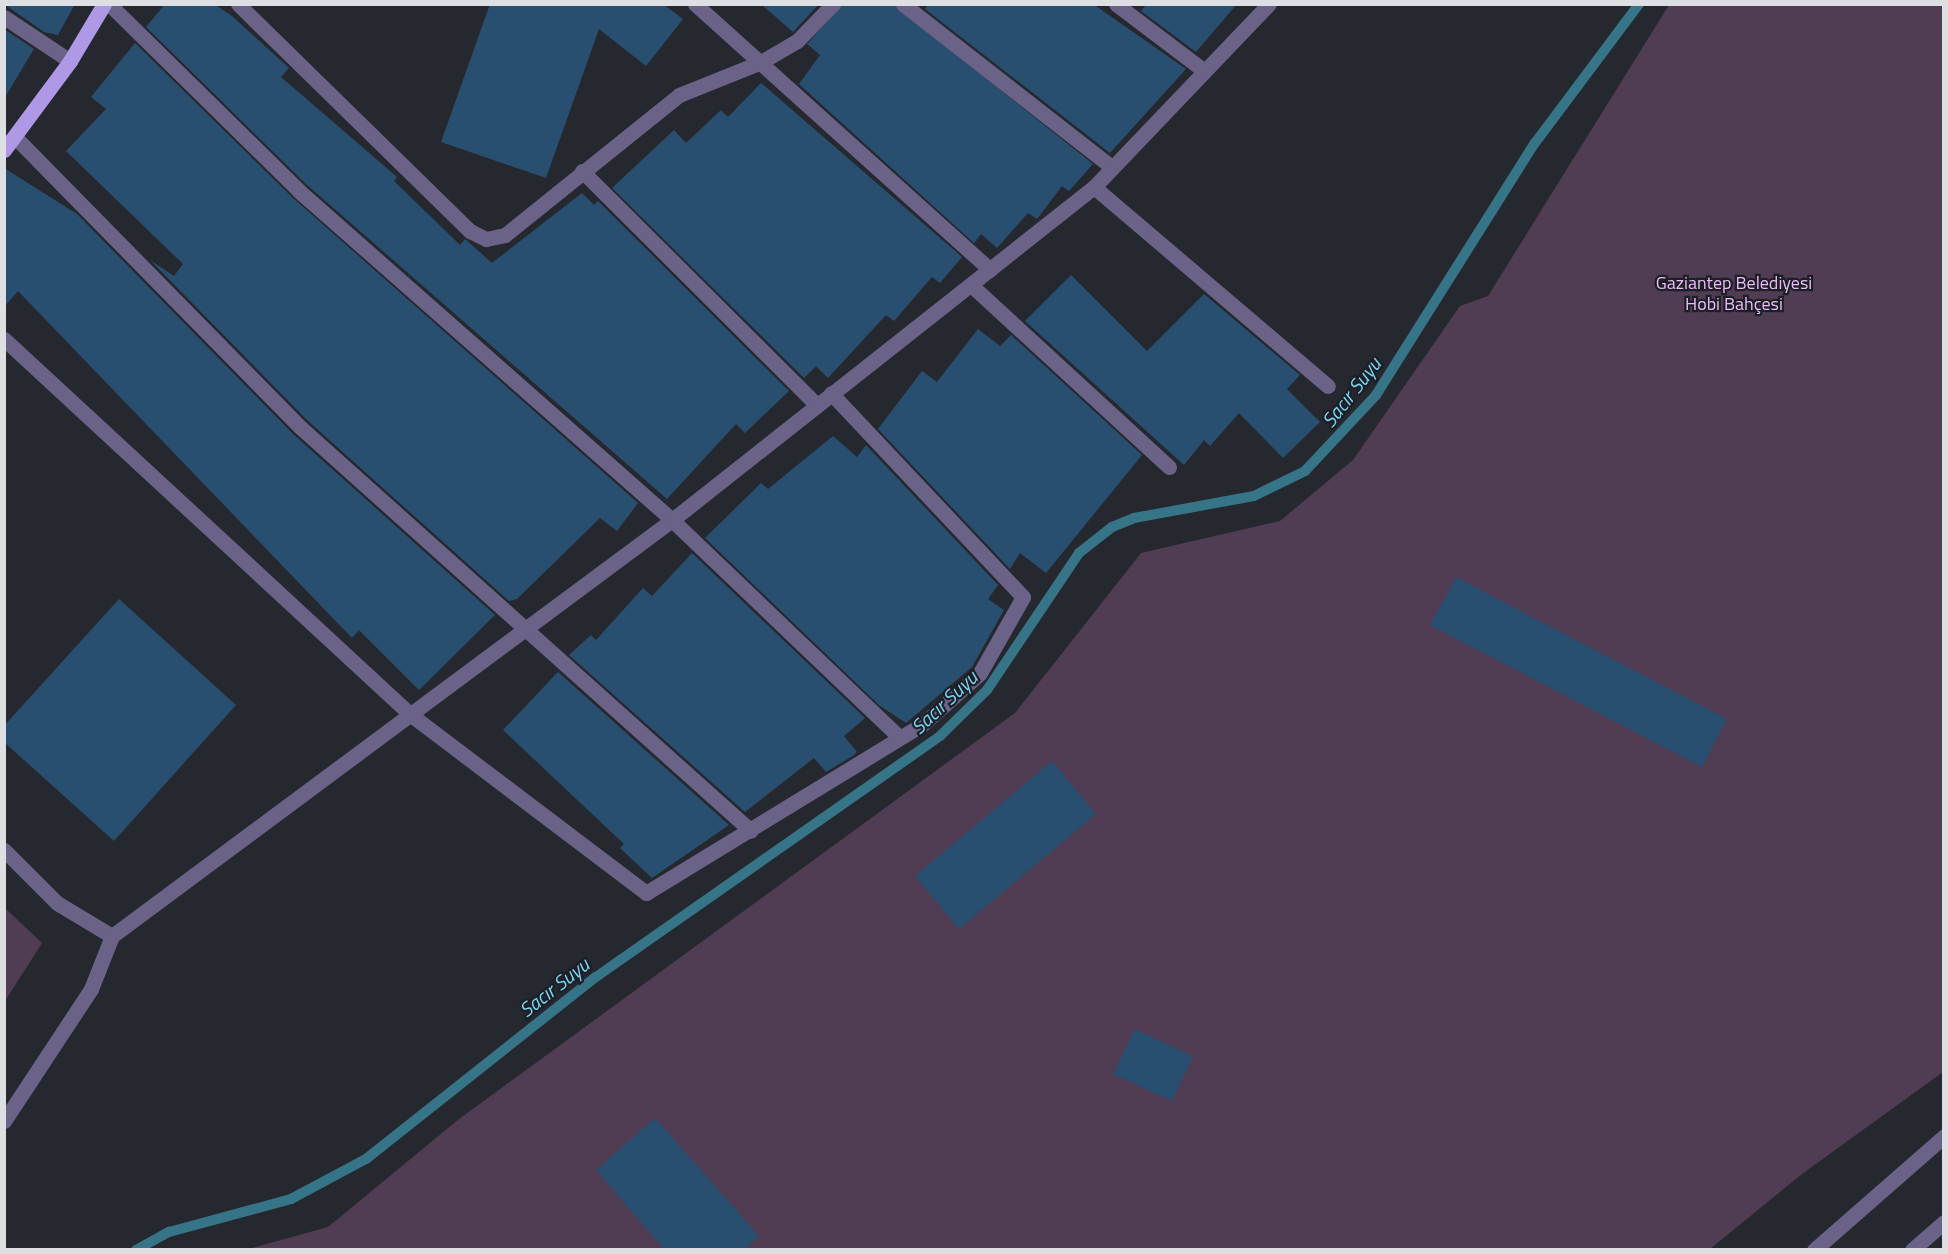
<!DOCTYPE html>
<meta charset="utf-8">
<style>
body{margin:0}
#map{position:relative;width:1948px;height:1254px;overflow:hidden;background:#26282f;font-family:"Titillium Web",sans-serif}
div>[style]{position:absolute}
.green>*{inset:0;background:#503c53}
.stream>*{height:10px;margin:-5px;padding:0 5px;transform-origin:5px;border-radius:5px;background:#367487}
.building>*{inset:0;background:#294f70}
.minor>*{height:15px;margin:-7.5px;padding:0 7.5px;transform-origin:7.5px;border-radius:7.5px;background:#6b6287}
.major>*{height:15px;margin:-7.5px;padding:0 7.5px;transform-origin:7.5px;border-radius:7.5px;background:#af99e6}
span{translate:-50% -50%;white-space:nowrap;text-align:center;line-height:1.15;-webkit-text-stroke:4.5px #1d1f26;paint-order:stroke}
.park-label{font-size:18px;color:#efbaf8}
.water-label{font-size:20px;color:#77d7f6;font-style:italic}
.frame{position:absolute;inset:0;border:6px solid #dddfe3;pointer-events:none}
</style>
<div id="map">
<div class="green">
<i style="clip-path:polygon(1669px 5px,1943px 5px,1943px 1072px,1802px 1174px,1710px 1249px,245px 1250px,328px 1227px,459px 1119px,1015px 713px,1141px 553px,1280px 521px,1353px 460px,1460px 306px,1488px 296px)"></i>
<i style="clip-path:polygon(5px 908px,42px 943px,5px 1001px)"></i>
</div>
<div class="stream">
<i style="left:136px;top:1250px;width:38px;rotate:-29deg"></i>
<i style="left:169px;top:1232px;width:126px;rotate:-15.1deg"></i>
<i style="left:291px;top:1199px;width:85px;rotate:-28.1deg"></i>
<i style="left:366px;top:1159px;width:293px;rotate:-38.4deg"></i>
<i style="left:596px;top:977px;width:421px;rotate:-35deg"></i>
<i style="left:941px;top:735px;width:64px;rotate:-44.4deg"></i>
<i style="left:987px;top:690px;width:165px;rotate:-56.1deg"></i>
<i style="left:1079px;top:553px;width:42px;rotate:-38.2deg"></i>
<i style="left:1112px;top:527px;width:24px;rotate:-22deg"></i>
<i style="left:1134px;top:518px;width:122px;rotate:-10.4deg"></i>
<i style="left:1254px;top:496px;width:57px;rotate:-26.1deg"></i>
<i style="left:1305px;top:471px;width:104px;rotate:-46.9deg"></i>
<i style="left:1376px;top:395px;width:298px;rotate:-57.8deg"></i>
<i style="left:1535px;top:143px;width:174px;rotate:-53.2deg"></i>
</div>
<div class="building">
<i style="clip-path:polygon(4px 4px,75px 4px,58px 35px,44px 32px)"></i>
<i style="clip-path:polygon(165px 4px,214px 4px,232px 16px,289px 68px,281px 77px,397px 177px,394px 181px,460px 245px,465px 239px,492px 263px,582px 193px,594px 205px,598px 201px,789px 391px,745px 433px,736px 424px,667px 499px,306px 184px,146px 27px)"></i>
<i style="clip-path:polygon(490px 4px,663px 4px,683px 19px,646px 66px,599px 29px,546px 178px,441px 142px)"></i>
<i style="clip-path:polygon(761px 4px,819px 4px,793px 32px)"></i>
<i style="clip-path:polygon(843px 4px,893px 4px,1093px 164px,1069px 191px,1062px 186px,1037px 219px,1028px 213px,997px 248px,981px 234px,974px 243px,799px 84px,820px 55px,807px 44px)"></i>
<i style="clip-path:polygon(928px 4px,1093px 4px,1186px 69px,1110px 153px,925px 9px)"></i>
<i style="clip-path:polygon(1147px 4px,1237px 4px,1196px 52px,1141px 11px)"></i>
<i style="clip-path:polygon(4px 29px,34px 49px,4px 99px)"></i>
<i style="clip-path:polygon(135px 43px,293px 198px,638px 503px,617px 531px,600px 518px,517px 599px,509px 601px,307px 420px,150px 260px,174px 276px,183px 264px,66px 151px,106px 109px,91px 97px)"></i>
<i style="clip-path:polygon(761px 83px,962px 257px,940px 283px,932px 277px,894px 321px,886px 315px,828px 378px,816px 366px,804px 378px,612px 188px,674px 130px,686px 143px,721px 110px,728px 117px)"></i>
<i style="clip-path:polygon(4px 168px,77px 214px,293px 434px,495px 615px,419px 690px,359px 630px,352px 638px,18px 291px,4px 307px)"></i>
<i style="clip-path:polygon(1071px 275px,1147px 351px,1204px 294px,1300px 375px,1287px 389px,1320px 422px,1283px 458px,1239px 413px,1210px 446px,1204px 440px,1184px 465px,1025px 321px)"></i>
<i style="clip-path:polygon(978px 329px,1000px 346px,1011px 335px,1142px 455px,1046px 573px,1020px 553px,1010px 569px,878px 429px,922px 371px,937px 382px)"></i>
<i style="clip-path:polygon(833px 436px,857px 457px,866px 445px,998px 585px,988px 599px,1004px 610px,972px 667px,906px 723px,880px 706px,705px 538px,761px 483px,768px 489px)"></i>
<i style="clip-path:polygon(692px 553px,865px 718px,844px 736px,857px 752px,854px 755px,826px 772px,814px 758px,745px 812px,569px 655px,591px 635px,596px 640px,643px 588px,652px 596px)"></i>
<i style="clip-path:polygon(1456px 577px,1727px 719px,1702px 767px,1430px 625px)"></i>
<i style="clip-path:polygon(119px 599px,236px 705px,114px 841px,4px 742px,4px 726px)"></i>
<i style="clip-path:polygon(558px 672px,729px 825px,652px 878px,620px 848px,624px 844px,503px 730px)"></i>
<i style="clip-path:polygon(1052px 761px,1096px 814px,959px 929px,915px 876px)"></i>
<i style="clip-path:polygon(1135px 1029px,1193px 1056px,1172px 1101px,1113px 1074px)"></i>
<i style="clip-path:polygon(655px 1118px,759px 1236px,744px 1250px,665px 1250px,596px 1170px)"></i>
</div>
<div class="minor">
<i style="left:109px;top:4px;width:267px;rotate:44.5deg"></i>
<i style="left:299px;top:191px;width:497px;rotate:41.4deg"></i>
<i style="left:672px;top:520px;width:314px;rotate:43.7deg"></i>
<i style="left:238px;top:4px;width:325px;rotate:44.4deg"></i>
<i style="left:470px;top:231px;width:18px;rotate:27deg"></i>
<i style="left:486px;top:239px;width:19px;rotate:-12deg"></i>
<i style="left:505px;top:235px;width:223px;rotate:-38.8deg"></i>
<i style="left:679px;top:95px;width:88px;rotate:-21.9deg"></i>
<i style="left:761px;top:62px;width:42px;rotate:-30.3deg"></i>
<i style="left:797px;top:41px;width:52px;rotate:-45.8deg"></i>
<i style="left:695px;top:4px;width:397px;rotate:42deg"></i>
<i style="left:903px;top:4px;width:265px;rotate:38deg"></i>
<i style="left:1116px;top:4px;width:108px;rotate:37.1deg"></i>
<i style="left:4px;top:17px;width:79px;rotate:33.7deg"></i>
<i style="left:15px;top:137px;width:407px;rotate:45.5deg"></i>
<i style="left:300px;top:427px;width:605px;rotate:41.85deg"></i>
<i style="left:582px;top:171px;width:332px;rotate:44.9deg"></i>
<i style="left:1094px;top:187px;width:307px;rotate:40.4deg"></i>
<i style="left:971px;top:285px;width:269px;rotate:42.6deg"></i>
<i style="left:4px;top:339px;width:554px;rotate:42.73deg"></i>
<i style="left:411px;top:715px;width:295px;rotate:37.1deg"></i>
<i style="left:646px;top:893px;width:324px;rotate:-31.4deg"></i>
<i style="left:923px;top:724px;width:76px;rotate:-41.8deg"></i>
<i style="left:980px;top:673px;width:87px;rotate:-60.5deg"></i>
<i style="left:1023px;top:597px;width:280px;rotate:-133.3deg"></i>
<i style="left:4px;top:850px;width:75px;rotate:45deg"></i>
<i style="left:57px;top:903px;width:64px;rotate:31deg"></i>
<i style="left:112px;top:936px;width:698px;rotate:-36.61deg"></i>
<i style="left:672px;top:520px;width:538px;rotate:-38.28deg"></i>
<i style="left:1094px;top:187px;width:253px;rotate:-46.3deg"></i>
<i style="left:4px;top:1121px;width:158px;rotate:-56.6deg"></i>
<i style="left:91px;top:989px;width:57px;rotate:-68.4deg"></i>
<i style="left:1814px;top:1250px;width:173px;rotate:-41.2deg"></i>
<i style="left:1912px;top:1250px;width:43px;rotate:-41.2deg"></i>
</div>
<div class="major">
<i style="left:4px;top:150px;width:111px;rotate:-53.4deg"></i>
<i style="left:70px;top:61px;width:66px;rotate:-59.2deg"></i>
</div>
<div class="park-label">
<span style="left:1734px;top:294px">Gaziantep Belediyesi<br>Hobi Bahçesi</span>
</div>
<div class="water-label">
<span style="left:1351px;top:392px;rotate:-52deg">Sacır Suyu</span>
<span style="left:944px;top:702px;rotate:-43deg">Sacır Suyu</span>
<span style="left:554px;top:987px;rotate:-38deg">Sacır Suyu</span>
</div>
<div class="frame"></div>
</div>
